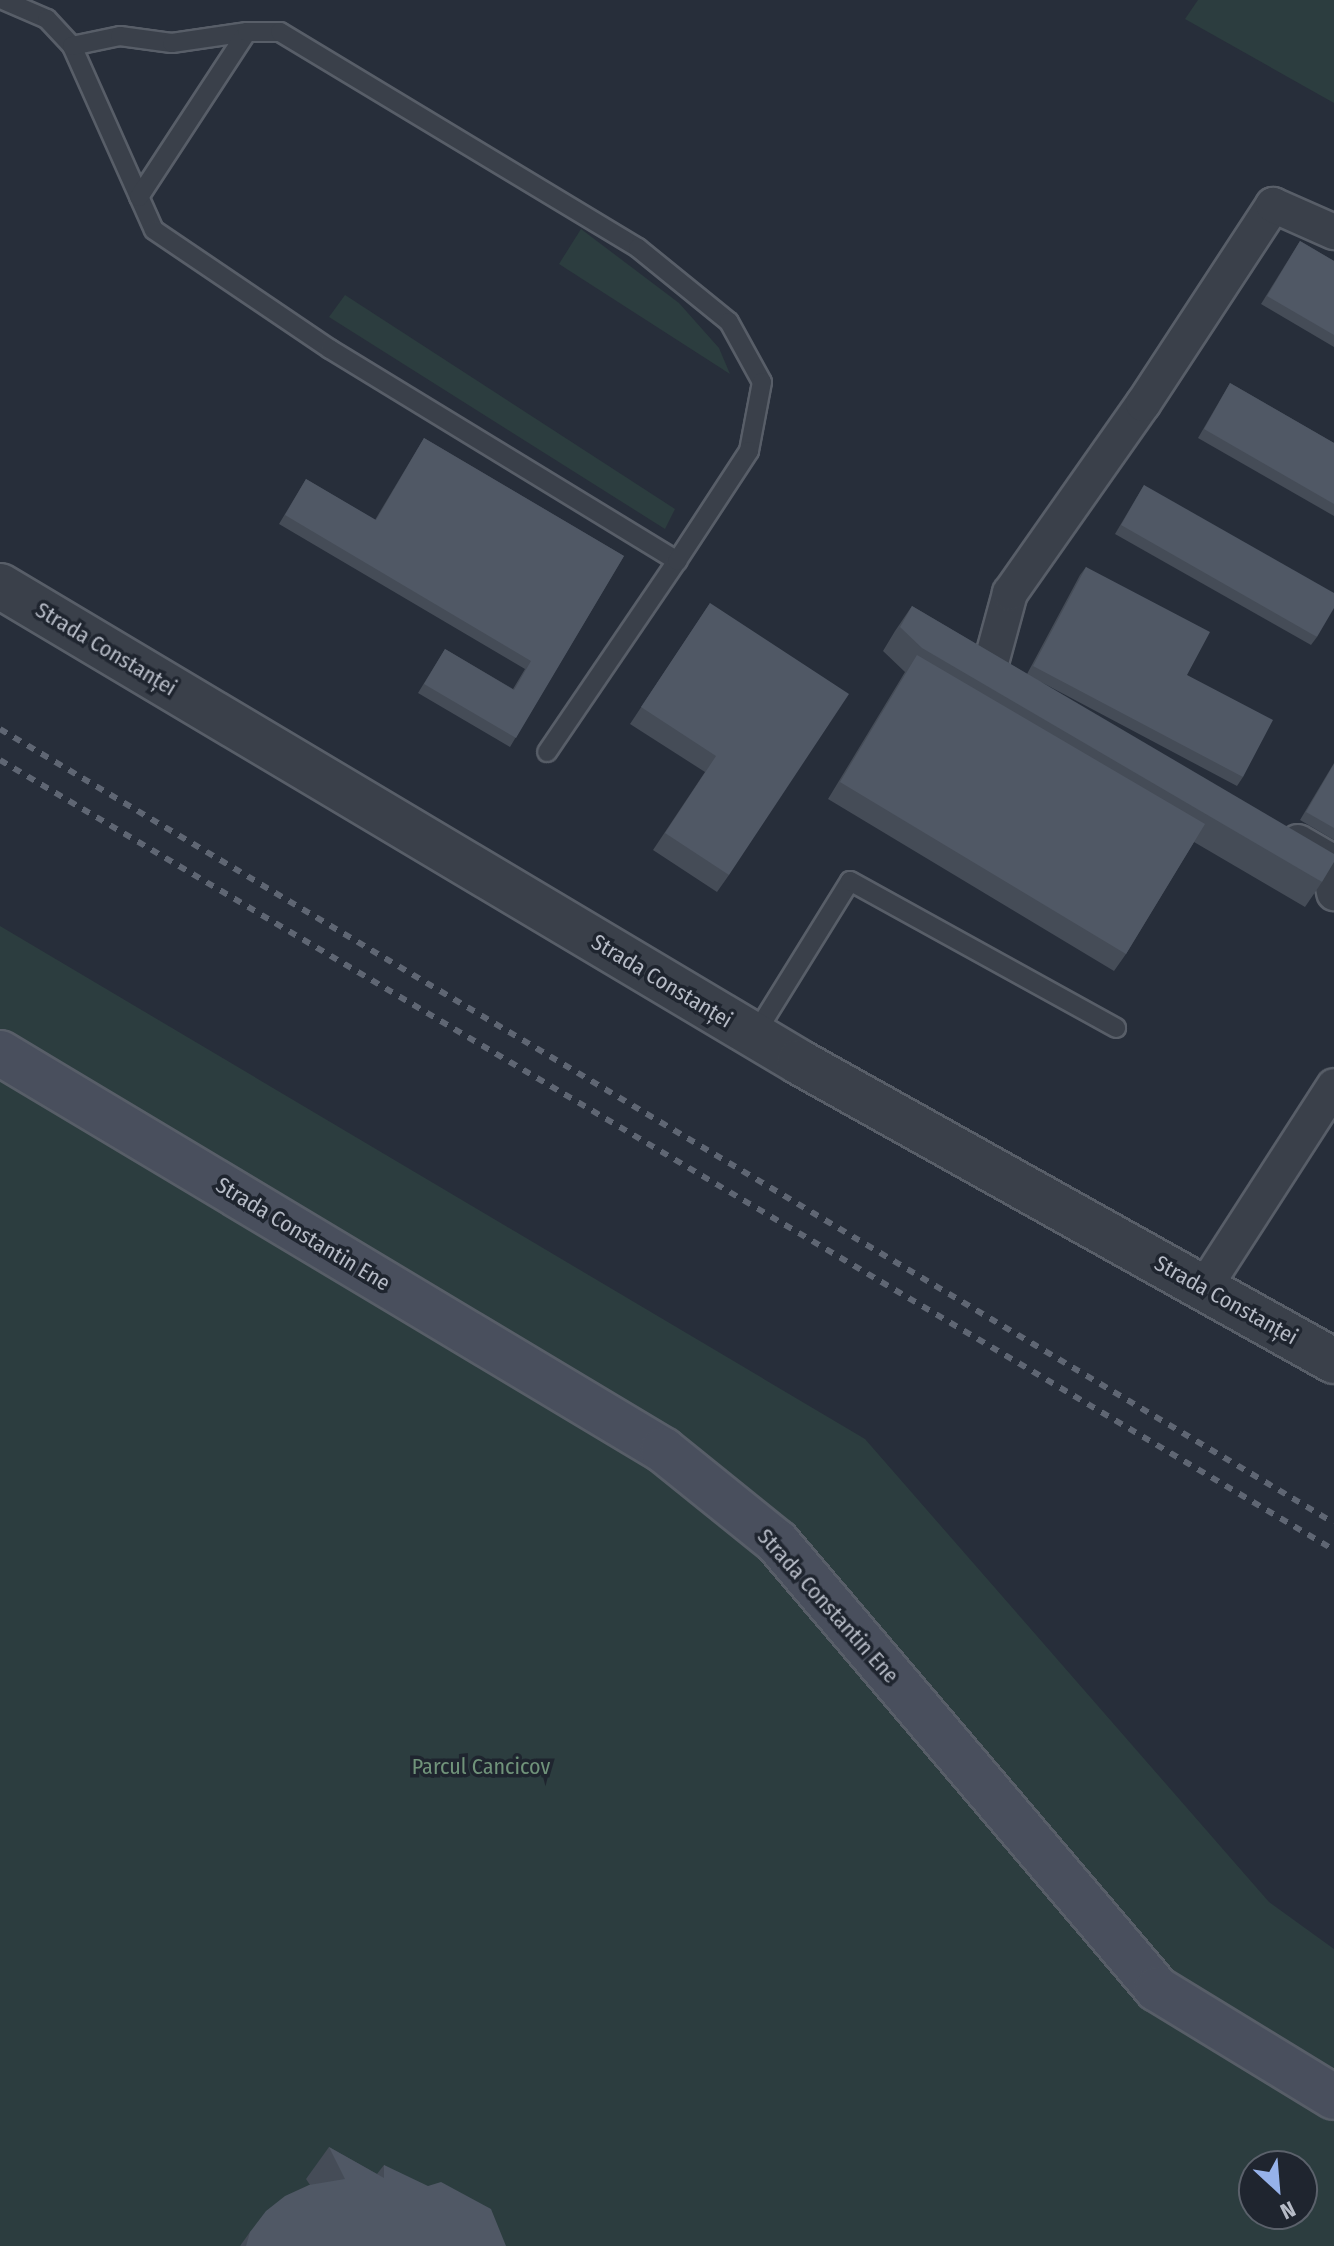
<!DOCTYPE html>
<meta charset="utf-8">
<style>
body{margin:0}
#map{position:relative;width:1334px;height:2246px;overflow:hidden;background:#272e3a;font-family:"Fira Sans Condensed",sans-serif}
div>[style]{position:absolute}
.green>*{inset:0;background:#2c3d3f}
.roads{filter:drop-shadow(2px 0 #585e68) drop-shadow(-2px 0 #585e68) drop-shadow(0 2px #585e68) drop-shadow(0 -2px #585e68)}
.service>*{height:18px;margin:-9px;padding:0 9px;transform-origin:9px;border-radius:9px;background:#3a404a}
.minor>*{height:34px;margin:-17px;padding:0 17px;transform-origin:17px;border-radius:17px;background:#3a404a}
.tertiary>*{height:44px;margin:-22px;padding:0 22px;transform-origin:22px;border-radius:22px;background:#3a404a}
.secondary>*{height:44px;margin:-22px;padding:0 22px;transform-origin:22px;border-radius:22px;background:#494f5d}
.rail>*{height:6px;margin-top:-3px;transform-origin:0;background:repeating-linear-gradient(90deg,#5f6673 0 8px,transparent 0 16px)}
.wall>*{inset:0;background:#454c57}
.building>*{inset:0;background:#505865}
span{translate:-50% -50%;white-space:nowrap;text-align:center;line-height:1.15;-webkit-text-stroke:7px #1f252f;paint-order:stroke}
.street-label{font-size:22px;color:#b6bbc6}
.park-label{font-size:22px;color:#70937a}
.north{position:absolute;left:1238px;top:2150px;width:80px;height:80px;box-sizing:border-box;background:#1f252f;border:2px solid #5b616b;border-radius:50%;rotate:154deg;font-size:22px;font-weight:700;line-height:32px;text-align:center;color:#b6bbc6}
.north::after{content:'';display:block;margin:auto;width:28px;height:36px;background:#96b2ea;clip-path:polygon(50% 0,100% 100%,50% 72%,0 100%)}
</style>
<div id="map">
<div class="green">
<i style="clip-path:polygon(1198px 0,1334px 0,1334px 103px,1185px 19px)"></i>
<i style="clip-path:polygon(581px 229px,679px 303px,719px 348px,730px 374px,559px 264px)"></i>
<i style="clip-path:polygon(345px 295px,675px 509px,665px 529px,329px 317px)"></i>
<i style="clip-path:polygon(evenodd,0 926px,865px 1439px,1269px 1902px,1334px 1949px,1334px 2246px,0 2246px,0 926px,1254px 2166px,1302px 2166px,1302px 2214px,1254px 2214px,1254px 2166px)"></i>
</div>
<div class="roads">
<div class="service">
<i style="left:3px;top:0;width:48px;rotate:23.4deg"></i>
<i style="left:47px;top:19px;width:37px;rotate:47deg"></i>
<i style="left:72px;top:46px;width:201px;rotate:66deg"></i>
<i style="left:154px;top:230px;width:212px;rotate:34.1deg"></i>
<i style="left:330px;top:349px;width:407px;rotate:31.4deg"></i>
<i style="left:677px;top:561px;width:231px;rotate:124.2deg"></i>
<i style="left:72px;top:46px;width:49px;rotate:-11.8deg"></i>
<i style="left:120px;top:36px;width:52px;rotate:7.7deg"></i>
<i style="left:172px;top:43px;width:76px;rotate:-8.3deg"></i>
<i style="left:139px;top:197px;width:197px;rotate:-56.8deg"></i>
<i style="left:247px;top:32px;width:33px"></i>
<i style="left:280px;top:32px;width:418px;rotate:31.1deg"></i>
<i style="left:638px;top:248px;width:117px;rotate:39.1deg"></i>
<i style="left:729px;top:322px;width:68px;rotate:61.2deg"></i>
<i style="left:762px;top:382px;width:70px;rotate:100.7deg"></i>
<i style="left:749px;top:451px;width:131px;rotate:123.2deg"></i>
<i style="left:754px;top:1036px;width:182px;rotate:-58.2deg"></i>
<i style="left:850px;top:881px;width:304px;rotate:28.9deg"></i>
</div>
<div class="minor">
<i style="left:991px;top:663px;width:73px;rotate:-74.8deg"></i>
<i style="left:1010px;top:593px;width:231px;rotate:-54.9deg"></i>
<i style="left:1143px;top:404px;width:238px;rotate:-56.8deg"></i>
<i style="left:1273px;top:205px;width:67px;rotate:23.9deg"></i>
<i style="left:1298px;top:842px;width:34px;rotate:30deg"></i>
<i style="left:1327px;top:859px;width:35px;rotate:78deg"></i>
<i style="left:1204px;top:1288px;width:240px;rotate:-57.2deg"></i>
</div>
<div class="tertiary">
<i style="left:0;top:586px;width:930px;rotate:30.78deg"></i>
<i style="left:799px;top:1062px;width:613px;rotate:29.2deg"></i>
</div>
<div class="secondary">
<i style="left:0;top:1053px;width:773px;rotate:30.91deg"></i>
<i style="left:663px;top:1450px;width:146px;rotate:38.9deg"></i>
<i style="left:777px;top:1542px;width:587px;rotate:49.63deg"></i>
<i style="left:1157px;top:1989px;width:207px;rotate:31.4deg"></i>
</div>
</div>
<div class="rail">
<i style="left:0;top:729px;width:1552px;rotate:30.76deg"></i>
<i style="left:0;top:760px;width:1550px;rotate:30.63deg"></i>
</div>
<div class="wall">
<i style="clip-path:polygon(1300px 241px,1334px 261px,1334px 347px,1261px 304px)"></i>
<i style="clip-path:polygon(1230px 383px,1334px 443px,1334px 516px,1198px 438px)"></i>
<i style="clip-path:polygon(424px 438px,624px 556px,510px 747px,418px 693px,445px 649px,513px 689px,525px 669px,279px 524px,306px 479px,375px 520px)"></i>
<i style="clip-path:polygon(1144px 485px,1317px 637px,1311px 645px,1115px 534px)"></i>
<i style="clip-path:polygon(1086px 567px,1187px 675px,1243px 777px,1237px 786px,1041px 682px,1322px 882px,1305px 907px,1194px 842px,1126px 954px,1114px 971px,828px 799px,905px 672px,883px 651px,895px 631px,912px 606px,1027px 674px,1080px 575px)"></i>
<i style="clip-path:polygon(710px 603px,729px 875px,717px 892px,653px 850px,705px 772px,630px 724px)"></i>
<i style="clip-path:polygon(1334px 763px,1334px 840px,1300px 820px)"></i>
<i style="clip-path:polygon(329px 2147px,377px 2174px,384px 2165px,506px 2246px,240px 2246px,250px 2232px,310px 2185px,306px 2179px)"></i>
</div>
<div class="building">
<i style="clip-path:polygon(1300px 241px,1334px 261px,1334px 335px,1267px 296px)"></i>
<i style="clip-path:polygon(1230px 383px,1334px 443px,1334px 504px,1204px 429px)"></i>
<i style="clip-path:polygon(424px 438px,624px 556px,516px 738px,424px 684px,445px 649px,514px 690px,531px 661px,285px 515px,306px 479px,376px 520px)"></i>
<i style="clip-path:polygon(1144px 485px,1334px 593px,1334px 608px,1317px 637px,1121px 525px)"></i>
<i style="clip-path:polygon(1086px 567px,1210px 632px,1187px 675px,1273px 720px,1243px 777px,1033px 666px)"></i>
<i style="clip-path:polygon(710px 603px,849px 694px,729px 875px,665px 833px,716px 756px,641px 707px)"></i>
<i style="clip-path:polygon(912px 606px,1334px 854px,1334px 862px,1322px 882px,922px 648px,900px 627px)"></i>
<i style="clip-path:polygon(917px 655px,1205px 824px,1126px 954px,840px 782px)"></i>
<i style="clip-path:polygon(1334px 764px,1334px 828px,1306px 812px)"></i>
<i style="clip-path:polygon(329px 2147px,384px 2178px,384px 2165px,428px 2186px,441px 2182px,491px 2209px,506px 2246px,246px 2246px,250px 2232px,266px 2211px,285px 2196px,309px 2185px,345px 2179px)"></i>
</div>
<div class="street-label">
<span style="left:106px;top:649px;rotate:31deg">Strada Constanței</span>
<span style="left:662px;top:981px;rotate:31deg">Strada Constanței</span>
<span style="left:303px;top:1234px;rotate:31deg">Strada Constantin Ene</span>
<span style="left:1226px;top:1300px;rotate:29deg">Strada Constanței</span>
<span style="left:828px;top:1606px;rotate:48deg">Strada Constantin Ene</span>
</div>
<div class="park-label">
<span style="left:481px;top:1767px">Parcul Cancicov</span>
</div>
<div class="north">N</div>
</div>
